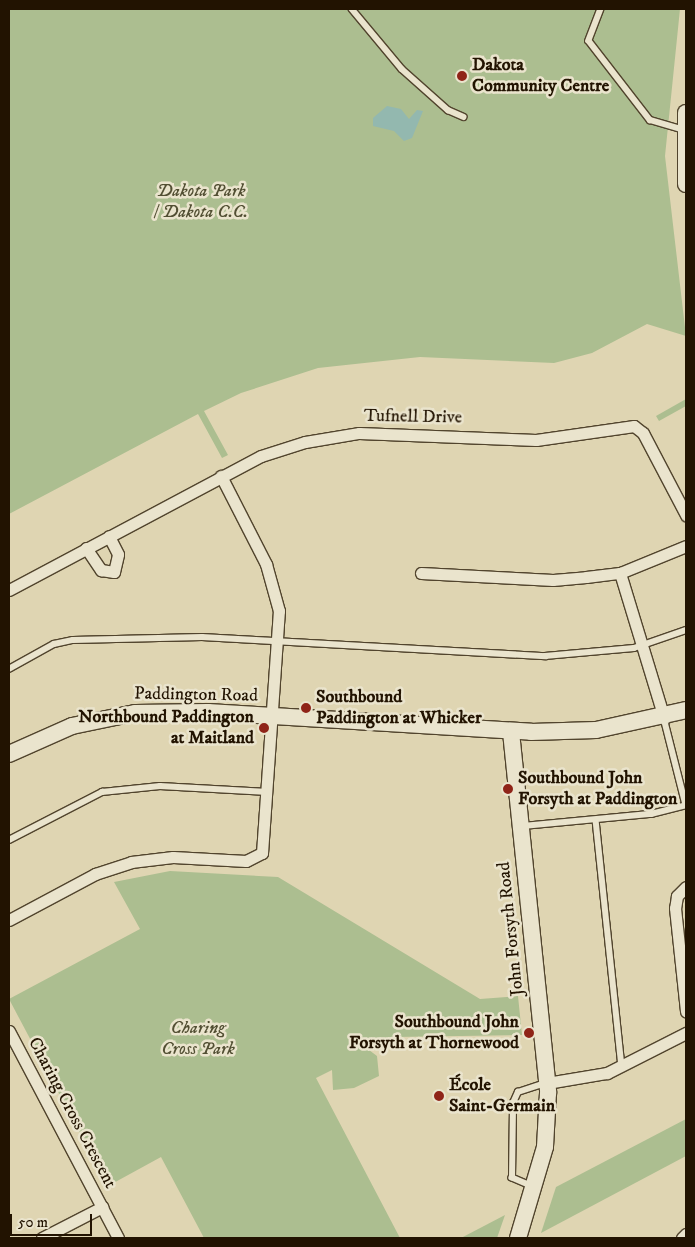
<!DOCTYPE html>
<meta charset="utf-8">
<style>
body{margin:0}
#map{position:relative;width:695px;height:1247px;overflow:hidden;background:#dfd5b2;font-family:"IM FELL DW Pica",serif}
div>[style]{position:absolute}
.green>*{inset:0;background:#acbe90}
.water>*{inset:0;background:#93b8af}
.roads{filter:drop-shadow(1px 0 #51442d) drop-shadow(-1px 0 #51442d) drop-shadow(0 1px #51442d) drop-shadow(0 -1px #51442d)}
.lane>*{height:5.5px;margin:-2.75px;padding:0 2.75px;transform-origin:2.75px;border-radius:2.75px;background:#eae4cd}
.street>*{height:11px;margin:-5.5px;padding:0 5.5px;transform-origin:5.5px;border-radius:5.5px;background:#eae4cd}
.secondary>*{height:16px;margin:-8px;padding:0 8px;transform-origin:8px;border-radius:8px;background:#eae4cd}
.dots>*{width:14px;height:14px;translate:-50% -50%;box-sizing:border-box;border:2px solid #eae4cd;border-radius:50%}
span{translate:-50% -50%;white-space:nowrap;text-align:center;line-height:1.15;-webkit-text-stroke:5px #eae4cd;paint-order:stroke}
.poi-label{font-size:18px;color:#221301;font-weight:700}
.left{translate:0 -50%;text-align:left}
.right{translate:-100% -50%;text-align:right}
.park-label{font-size:18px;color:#524f33;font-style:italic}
.street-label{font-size:18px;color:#221301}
.frame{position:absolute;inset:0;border:10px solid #221301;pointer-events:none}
.scale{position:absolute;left:10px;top:1214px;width:82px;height:22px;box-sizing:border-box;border:2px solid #221301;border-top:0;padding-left:6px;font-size:15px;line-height:18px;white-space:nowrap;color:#221301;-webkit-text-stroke:4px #eae4cd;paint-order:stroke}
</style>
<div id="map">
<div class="green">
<i style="clip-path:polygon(9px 9px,680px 9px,665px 156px,686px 336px,647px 324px,592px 353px,554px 363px,420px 357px,318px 368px,241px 393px,204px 411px,228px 455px,222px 458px,198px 414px,9px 514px)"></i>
<i style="clip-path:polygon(686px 399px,686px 406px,659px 421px,656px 416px)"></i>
<i style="clip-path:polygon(170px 871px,278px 877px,480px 999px,518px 996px,522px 1035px,394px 1037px,369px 1050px,377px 1056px,379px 1076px,354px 1088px,333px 1090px,332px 1070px,316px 1078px,400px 1238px,204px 1238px,161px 1157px,108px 1186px,9px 999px,140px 929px,114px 882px)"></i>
<i style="clip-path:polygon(686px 1119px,686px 1156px,541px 1233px,556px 1187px)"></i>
<i style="clip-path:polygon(505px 1215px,497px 1238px,461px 1238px)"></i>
</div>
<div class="water">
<i style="clip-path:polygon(387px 106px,401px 109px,409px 119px,417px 110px,423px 111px,412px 138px,404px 141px,394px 131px,373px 126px,373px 118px)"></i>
</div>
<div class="roads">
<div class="lane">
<i style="left:352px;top:9px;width:78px;rotate:50.2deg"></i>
<i style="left:402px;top:69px;width:62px;rotate:41.7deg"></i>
<i style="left:448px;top:110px;width:17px;rotate:24deg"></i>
<i style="left:601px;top:9px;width:34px;rotate:111deg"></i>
<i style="left:589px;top:41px;width:100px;rotate:52.3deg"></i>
<i style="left:650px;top:120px;width:35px;rotate:16deg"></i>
<i style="left:9px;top:669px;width:51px;rotate:-29.1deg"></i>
<i style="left:54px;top:644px;width:19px;rotate:-12deg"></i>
<i style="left:73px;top:640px;width:129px;rotate:-1.3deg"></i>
<i style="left:202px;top:637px;width:344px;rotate:3.2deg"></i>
<i style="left:545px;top:656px;width:89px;rotate:-5.1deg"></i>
<i style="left:634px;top:648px;width:55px;rotate:-19.1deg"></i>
<i style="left:664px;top:718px;width:90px;rotate:75.8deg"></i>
<i style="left:596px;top:820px;width:248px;rotate:84deg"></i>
<i style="left:523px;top:826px;width:129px;rotate:-5.4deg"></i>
<i style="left:651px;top:814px;width:36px;rotate:-14deg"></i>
<i style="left:9px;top:840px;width:105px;rotate:-27.3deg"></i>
<i style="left:102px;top:792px;width:58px;rotate:-5.9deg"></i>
<i style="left:160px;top:786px;width:108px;rotate:3.2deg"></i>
<i style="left:533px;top:1187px;width:23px;rotate:-157deg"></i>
<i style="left:512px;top:1178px;width:75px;rotate:-89.2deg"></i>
<i style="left:513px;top:1103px;width:12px;rotate:-66deg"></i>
<i style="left:518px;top:1092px;width:28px;rotate:-18deg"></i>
</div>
<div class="street">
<i style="left:86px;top:548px;width:27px;rotate:56deg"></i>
<i style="left:101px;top:570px;width:13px;rotate:9deg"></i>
<i style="left:114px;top:572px;width:18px;rotate:-77deg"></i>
<i style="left:118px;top:554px;width:20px;rotate:-117deg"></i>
<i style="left:421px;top:573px;width:132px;rotate:3deg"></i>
<i style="left:553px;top:580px;width:33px;rotate:-5deg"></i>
<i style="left:586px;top:577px;width:34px;rotate:-7deg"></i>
<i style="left:620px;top:573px;width:71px;rotate:-22.2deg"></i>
<i style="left:620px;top:573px;width:152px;rotate:73.1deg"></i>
<i style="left:9px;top:590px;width:285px;rotate:-28deg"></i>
<i style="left:261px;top:456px;width:46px;rotate:-17.7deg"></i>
<i style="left:305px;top:442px;width:55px;rotate:-9.5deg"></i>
<i style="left:359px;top:433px;width:177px;rotate:2.3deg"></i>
<i style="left:536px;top:440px;width:99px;rotate:-8.1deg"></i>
<i style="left:634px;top:426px;width:11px;rotate:38deg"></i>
<i style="left:643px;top:433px;width:93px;rotate:62.3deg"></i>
<i style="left:686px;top:887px;width:13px;rotate:135deg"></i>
<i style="left:677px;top:896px;width:12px;rotate:99deg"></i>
<i style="left:675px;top:908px;width:104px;rotate:83.9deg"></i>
<i style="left:9px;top:920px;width:98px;rotate:-28.1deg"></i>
<i style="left:95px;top:874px;width:38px;rotate:-18deg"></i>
<i style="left:131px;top:862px;width:42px;rotate:-6.8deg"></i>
<i style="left:173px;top:857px;width:73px;rotate:3.1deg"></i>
<i style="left:246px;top:861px;width:18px;rotate:-27deg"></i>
<i style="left:262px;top:853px;width:243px;rotate:-86deg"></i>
<i style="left:279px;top:611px;width:49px;rotate:-105.5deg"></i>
<i style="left:266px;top:564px;width:99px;rotate:-117.1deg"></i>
<i style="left:9px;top:1031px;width:234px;rotate:62.2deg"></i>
<i style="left:547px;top:1083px;width:61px;rotate:-9.5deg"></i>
<i style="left:607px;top:1073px;width:89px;rotate:-26.9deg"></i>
<i style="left:42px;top:1238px;width:68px;rotate:-27.3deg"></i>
<i style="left:682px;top:1238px;width:6px;rotate:-45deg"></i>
</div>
<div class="secondary">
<i style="left:686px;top:113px;width:71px;rotate:90deg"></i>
<i style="left:511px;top:732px;width:363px;rotate:84.1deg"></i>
<i style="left:548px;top:1093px;width:54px;rotate:93.2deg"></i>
<i style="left:545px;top:1147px;width:95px;rotate:106.5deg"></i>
<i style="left:9px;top:754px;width:69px;rotate:-24deg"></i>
<i style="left:72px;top:726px;width:64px;rotate:-11.7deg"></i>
<i style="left:135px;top:713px;width:73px;rotate:-0.8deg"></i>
<i style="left:208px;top:712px;width:324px;rotate:3.5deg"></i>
<i style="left:531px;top:732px;width:65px;rotate:-1.8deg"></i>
<i style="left:596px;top:730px;width:92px;rotate:-12.5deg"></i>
</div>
</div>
<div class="dots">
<i style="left:462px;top:76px;background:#8f2418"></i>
<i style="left:306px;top:708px;background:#8f2418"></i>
<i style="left:264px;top:728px;background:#8f2418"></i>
<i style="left:508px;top:789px;background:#8f2418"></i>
<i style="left:529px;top:1033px;background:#8f2418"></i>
<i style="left:439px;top:1096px;background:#8f2418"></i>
</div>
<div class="poi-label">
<span class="left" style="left:472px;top:76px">Dakota<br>Community Centre</span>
<span class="left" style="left:316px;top:708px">Southbound<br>Paddington at Whicker</span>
<span class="right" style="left:254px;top:728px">Northbound Paddington<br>at Maitland</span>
<span class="left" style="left:518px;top:789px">Southbound John<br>Forsyth at Paddington</span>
<span class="right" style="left:519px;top:1033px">Southbound John<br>Forsyth at Thornewood</span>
<span class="left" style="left:449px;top:1096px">École<br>Saint-Germain</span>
</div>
<div class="park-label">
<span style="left:201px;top:202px">Dakota Park<br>/ Dakota C.C.</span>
<span style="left:198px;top:1039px">Charing<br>Cross Park</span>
</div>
<div class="street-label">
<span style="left:413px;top:417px;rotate:1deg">Tufnell Drive</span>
<span style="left:196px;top:695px;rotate:1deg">Paddington Road</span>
<span style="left:511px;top:929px;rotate:-96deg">John Forsyth Road</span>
<span style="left:72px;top:1113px;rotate:62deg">Charing Cross Crescent</span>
</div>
<div class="frame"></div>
<div class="scale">50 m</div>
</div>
